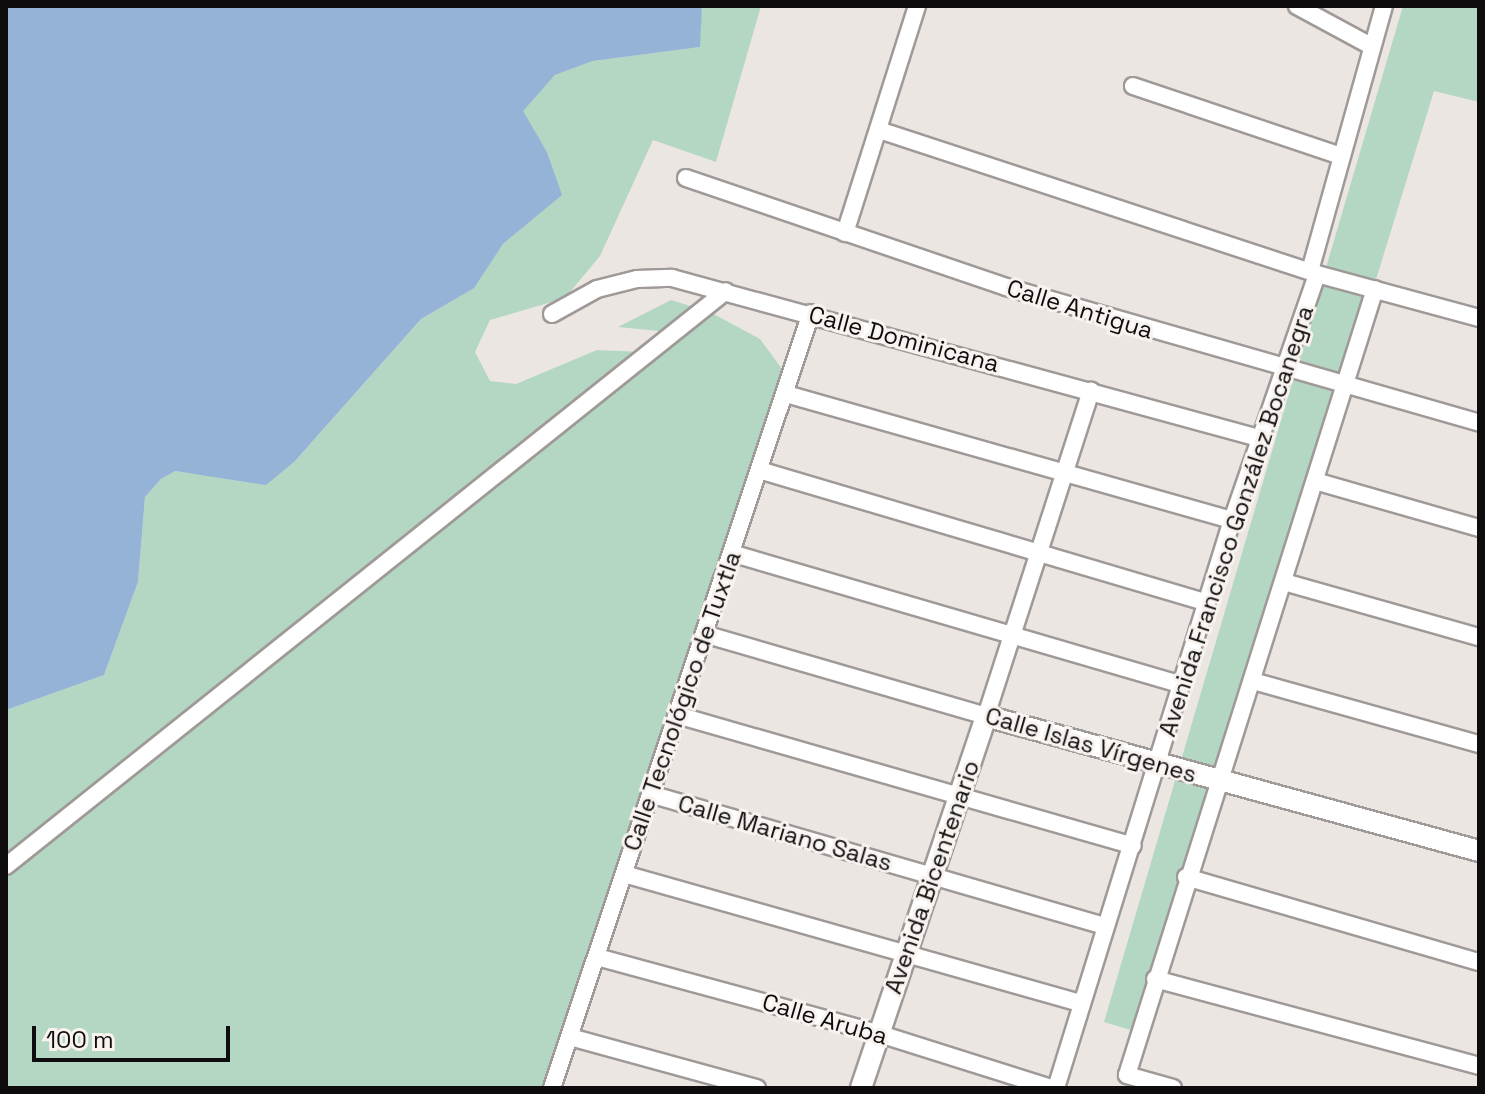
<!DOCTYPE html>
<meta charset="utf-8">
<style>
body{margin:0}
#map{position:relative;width:1485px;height:1094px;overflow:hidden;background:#ece6e3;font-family:"Space Grotesk",sans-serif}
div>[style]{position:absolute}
.green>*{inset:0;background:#b3d7c2}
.water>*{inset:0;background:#95b3d7}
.roads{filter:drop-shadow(2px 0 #9f9997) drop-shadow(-2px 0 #9f9997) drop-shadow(0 2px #9f9997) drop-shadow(0 -2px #9f9997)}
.minor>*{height:16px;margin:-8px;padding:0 8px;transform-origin:8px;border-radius:8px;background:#fff}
.tertiary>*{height:20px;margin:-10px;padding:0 10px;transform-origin:10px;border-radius:10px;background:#fff}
span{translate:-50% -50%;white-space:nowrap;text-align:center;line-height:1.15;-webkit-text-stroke:6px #f9f3f0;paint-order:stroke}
.street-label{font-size:24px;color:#0e0c0c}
.frame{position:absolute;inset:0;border:8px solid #0e0c0c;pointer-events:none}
.scale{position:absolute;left:32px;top:1026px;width:198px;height:36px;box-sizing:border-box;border:4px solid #0e0c0c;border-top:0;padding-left:10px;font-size:24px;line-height:28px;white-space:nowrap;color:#0e0c0c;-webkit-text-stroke:6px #f9f3f0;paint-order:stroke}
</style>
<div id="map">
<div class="green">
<i style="clip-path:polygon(702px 6px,761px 6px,716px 162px,653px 140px,600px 256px,565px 298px,490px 320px,475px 352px,490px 381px,516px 384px,597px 350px,642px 352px,659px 331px,618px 327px,671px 300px,710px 312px,760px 339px,785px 373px,545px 1088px,6px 1088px,6px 710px,104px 675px,138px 582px,145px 497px,161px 479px,174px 471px,197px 474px,295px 461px,421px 319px,473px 288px,503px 244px,561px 195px,547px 152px,522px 111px,555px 75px,593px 61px,699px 47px)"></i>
<i style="clip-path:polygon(1403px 6px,1479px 6px,1479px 102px,1434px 91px,1144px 1034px,1104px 1022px)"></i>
</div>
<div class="water">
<i style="clip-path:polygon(6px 6px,702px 6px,700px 47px,593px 61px,555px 75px,523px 111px,547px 152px,562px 195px,503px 244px,474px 288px,421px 319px,295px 461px,266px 485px,175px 471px,161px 479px,145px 497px,138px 582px,104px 675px,6px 710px)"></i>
</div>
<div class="roads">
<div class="minor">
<i style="left:1297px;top:6px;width:84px;rotate:28.4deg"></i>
<i style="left:1133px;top:86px;width:219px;rotate:18.6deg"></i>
<i style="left:879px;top:130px;width:461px;rotate:18.2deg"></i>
<i style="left:1317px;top:274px;width:168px;rotate:15.2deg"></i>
<i style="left:686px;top:178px;width:338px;rotate:18.8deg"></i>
<i style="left:1006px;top:287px;width:492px;rotate:16deg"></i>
<i style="left:845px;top:233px;width:238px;rotate:-72.4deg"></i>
<i style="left:1310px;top:271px;width:275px;rotate:-74.4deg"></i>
<i style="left:552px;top:314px;width:51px;rotate:-29.1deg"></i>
<i style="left:597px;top:289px;width:41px;rotate:-14deg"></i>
<i style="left:637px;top:279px;width:35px;rotate:-2deg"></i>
<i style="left:672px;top:278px;width:608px;rotate:15.25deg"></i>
<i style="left:786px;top:394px;width:463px;rotate:15.8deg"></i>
<i style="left:759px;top:470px;width:467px;rotate:16.5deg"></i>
<i style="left:1315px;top:481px;width:171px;rotate:16deg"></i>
<i style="left:731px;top:553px;width:470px;rotate:16.3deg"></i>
<i style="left:1284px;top:582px;width:203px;rotate:15.8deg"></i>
<i style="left:704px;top:634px;width:294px;rotate:16.2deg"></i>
<i style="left:986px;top:716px;width:342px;rotate:-72.1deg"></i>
<i style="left:1253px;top:681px;width:235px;rotate:15.6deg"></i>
<i style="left:677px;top:715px;width:474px;rotate:16deg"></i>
<i style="left:650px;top:794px;width:472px;rotate:16.2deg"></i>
<i style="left:6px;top:866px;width:921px;rotate:-38.61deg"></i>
<i style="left:624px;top:874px;width:473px;rotate:15.8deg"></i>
<i style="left:1186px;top:877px;width:305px;rotate:16.2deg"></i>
<i style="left:597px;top:957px;width:293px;rotate:15.2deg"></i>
<i style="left:880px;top:1034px;width:179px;rotate:17.5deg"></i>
<i style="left:1155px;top:979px;width:335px;rotate:15deg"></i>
<i style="left:570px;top:1037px;width:194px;rotate:15.3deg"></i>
<i style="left:552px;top:1088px;width:817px;rotate:-71.52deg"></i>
<i style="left:1056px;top:1088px;width:595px;rotate:-72.78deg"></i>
<i style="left:1232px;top:520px;width:260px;rotate:-70.9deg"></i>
<i style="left:1173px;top:1088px;width:48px;rotate:-164.2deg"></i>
<i style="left:1127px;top:1075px;width:824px;rotate:-72.49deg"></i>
</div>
<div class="tertiary">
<i style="left:861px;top:1088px;width:392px;rotate:-71.4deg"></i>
<i style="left:986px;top:716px;width:511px;rotate:15.31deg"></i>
</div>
</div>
<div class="street-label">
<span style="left:1080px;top:309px;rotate:17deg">Calle Antigua</span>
<span style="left:904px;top:339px;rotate:15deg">Calle Dominicana</span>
<span style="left:1236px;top:521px;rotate:-72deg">Avenida Francisco González Bocanegra</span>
<span style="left:682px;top:701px;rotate:-71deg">Calle Tecnológico de Tuxtla</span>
<span style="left:1091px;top:745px;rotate:16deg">Calle Islas Vírgenes</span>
<span style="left:785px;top:833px;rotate:16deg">Calle Mariano Salas</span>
<span style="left:932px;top:877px;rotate:-71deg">Avenida Bicentenario</span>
<span style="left:825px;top:1019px;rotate:16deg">Calle Aruba</span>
</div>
<div class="frame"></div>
<div class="scale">100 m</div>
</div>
